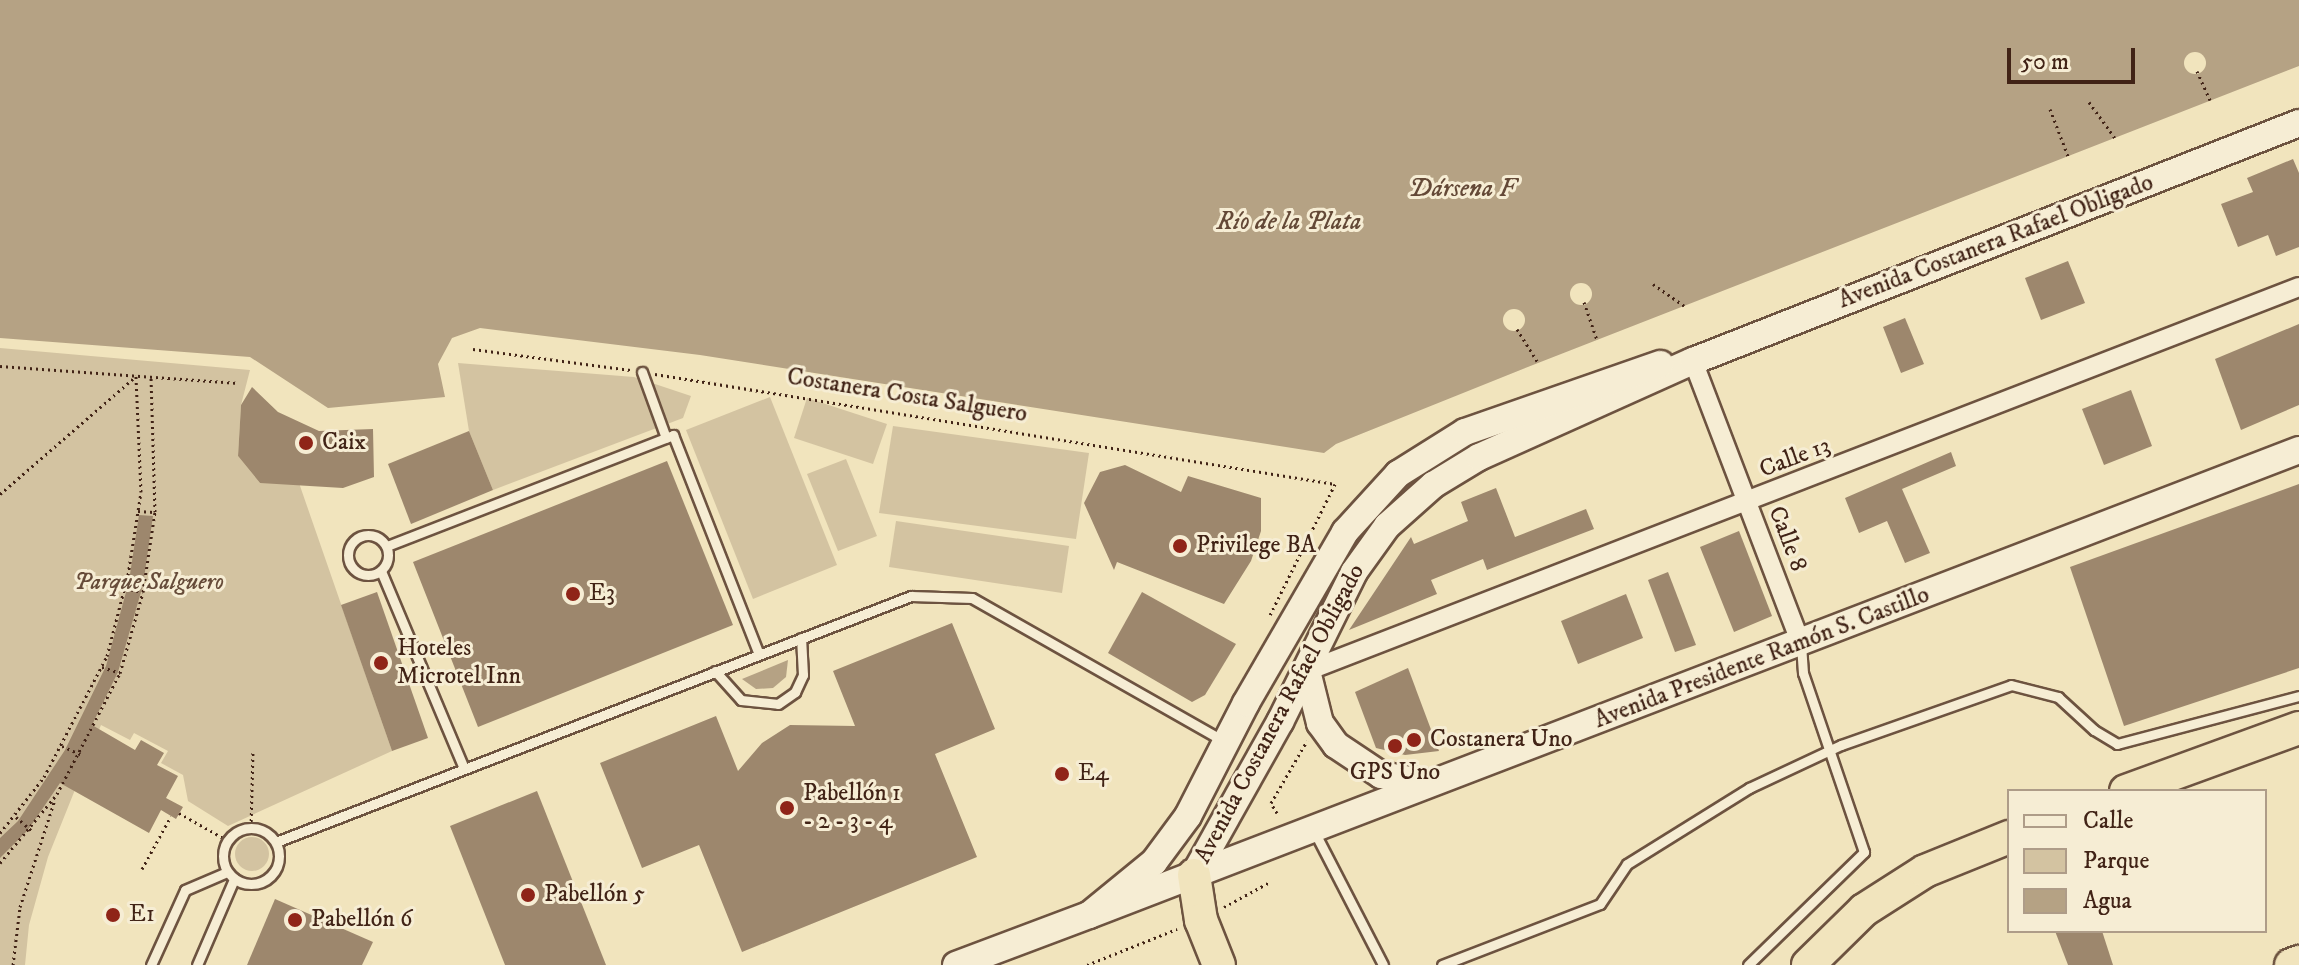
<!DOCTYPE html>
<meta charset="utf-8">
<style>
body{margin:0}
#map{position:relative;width:2299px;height:965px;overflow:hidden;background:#f1e4bd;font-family:"IM FELL DW Pica",serif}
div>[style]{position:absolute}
.green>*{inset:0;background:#d3c3a1}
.round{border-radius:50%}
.water>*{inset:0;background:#b5a284}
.pier>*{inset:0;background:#f1e4bd}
.building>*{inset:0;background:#9d876d}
.path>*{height:3px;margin-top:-1.5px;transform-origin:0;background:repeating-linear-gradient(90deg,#412316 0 2px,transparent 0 6px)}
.roads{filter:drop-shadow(2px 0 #6d5340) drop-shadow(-2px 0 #6d5340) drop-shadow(0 2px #6d5340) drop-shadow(0 -2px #6d5340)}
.lane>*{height:9px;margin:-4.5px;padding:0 4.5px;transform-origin:4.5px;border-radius:4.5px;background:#f6edd4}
.lane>.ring{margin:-4.5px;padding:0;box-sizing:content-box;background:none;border:9px solid #f6edd4;border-radius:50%}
.street>*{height:18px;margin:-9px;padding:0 9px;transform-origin:9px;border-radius:9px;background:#f6edd4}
.secondary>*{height:26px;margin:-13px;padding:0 13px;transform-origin:13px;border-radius:13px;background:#f6edd4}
.highway>*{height:32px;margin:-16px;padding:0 16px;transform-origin:16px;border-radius:16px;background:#f1e4bd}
.dots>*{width:22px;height:22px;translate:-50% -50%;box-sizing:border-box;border:4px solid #f6edd4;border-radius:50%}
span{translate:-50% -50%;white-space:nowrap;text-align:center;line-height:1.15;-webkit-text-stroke:6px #f6edd4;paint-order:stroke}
.street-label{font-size:24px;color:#412316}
.poi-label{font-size:24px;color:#412316}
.left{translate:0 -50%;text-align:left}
.park-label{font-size:24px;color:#664b39;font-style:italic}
.water-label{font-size:26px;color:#644937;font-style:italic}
.legend{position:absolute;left:2007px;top:789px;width:260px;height:144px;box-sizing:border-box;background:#f6edd4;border:2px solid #ae9c88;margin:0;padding:10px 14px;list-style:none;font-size:24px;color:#412316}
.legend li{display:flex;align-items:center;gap:16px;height:40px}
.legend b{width:40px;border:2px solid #ae9c88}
.scale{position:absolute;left:2007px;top:48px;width:128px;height:36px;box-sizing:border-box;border:4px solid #412316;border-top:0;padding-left:10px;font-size:24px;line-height:28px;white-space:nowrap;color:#412316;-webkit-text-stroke:6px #f6edd4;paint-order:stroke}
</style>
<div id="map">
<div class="green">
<i style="clip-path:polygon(0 348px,250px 370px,241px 405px,238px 456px,260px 483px,299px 483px,392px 751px,228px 826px,188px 801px,183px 775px,161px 763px,168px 751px,134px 733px,130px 740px,101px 725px,48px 857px,29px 925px,25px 965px,0 965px)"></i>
<i style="clip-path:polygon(458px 363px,634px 377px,691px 396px,683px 418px,493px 490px,469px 431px)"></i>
<i style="clip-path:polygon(770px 397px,837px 565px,753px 599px,686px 430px)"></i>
<i style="clip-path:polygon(807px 398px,887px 424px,873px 464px,794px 438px)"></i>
<i style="clip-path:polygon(893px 426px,1089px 453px,1076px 539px,879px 513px)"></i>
<i style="clip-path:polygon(846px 459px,877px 536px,838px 551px,807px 474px)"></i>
<i style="clip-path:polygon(896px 521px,1069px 546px,1062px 593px,889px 567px)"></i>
<i class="round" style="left:235px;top:837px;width:34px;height:34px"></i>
</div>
<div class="water">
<i style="clip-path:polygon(0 0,2299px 0,2299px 66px,1538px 363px,1336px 444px,1324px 453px,700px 355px,480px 328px,452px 338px,438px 364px,445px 397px,328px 408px,250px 357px,0 338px)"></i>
<i style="clip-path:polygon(788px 660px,786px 677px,773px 688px,756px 689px,742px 679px)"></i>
</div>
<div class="pier">
<i class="round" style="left:2184px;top:52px;width:22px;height:22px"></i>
<i class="round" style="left:1570px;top:283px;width:22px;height:22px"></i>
<i class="round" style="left:1503px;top:309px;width:22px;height:22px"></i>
</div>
<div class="building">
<i style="clip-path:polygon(2293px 159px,2299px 173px,2299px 247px,2276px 256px,2268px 235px,2238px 247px,2221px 204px,2253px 192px,2247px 178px)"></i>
<i style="clip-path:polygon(2068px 261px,2085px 303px,2041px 320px,2025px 278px)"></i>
<i style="clip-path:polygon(1905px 318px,1924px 364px,1901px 373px,1883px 327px)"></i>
<i style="clip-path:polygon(2299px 324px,2299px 405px,2241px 430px,2215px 359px)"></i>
<i style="clip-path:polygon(252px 387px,278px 412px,319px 431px,373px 429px,374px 477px,343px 488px,260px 483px,238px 456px,241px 405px)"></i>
<i style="clip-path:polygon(2131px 390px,2152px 446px,2104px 465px,2082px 409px)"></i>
<i style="clip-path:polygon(469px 431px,493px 490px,411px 524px,388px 464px)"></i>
<i style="clip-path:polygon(1951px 452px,1956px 466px,1902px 489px,1930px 553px,1905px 563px,1887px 521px,1859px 533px,1845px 498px)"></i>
<i style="clip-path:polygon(667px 461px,733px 625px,478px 727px,413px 562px)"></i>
<i style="clip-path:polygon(1125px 465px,1181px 492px,1188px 476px,1261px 498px,1261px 531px,1251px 561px,1224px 604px,1117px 562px,1114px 570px,1084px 503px,1100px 472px)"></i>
<i style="clip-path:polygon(2299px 484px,2299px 668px,2124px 726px,2070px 567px)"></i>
<i style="clip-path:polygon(1496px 488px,1515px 537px,1586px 509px,1594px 529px,1487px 570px,1483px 559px,1431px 580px,1437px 594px,1349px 630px,1411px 537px,1414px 544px,1468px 521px,1461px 502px)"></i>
<i style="clip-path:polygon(139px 515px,153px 516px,143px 585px,118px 672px,92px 725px,135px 750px,141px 740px,164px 753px,157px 765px,178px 776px,166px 798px,183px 807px,176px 819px,161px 810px,149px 833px,60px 783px,28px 830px,0 858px,0 838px,18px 821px,65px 750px,106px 666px,129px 581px)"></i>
<i style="clip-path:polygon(1739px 531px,1772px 616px,1734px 632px,1700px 547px)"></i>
<i style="clip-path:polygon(1668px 572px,1696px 645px,1675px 652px,1648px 580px)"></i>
<i style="clip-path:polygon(377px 592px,428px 738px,392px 751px,341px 605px)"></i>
<i style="clip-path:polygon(1142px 592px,1236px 644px,1205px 695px,1192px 702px,1108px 653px)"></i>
<i style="clip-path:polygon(1626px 594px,1643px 638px,1578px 664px,1561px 621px)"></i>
<i style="clip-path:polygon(952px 623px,995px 729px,935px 754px,977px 857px,742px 952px,699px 845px,642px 868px,600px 763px,716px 716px,738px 771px,762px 743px,790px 725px,855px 726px,833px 671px)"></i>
<i style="clip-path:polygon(1408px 668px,1439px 751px,1405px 755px,1376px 748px,1355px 692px)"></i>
<i style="clip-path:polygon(537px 791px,606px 965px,505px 965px,450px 826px)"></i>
<i style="clip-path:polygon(275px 899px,373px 942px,362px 965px,247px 965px)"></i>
<i style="clip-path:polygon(2055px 931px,2102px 931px,2113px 965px,2068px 965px)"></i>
</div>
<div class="path">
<i style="left:2197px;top:71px;width:32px;rotate:66deg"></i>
<i style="left:2089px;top:102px;width:44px;rotate:54.2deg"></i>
<i style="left:2050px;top:109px;width:50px;rotate:69deg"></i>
<i style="left:1653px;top:284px;width:38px;rotate:35deg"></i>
<i style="left:1584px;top:302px;width:40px;rotate:71.1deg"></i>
<i style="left:1517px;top:329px;width:40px;rotate:58deg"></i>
<i style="left:473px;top:349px;width:159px;rotate:7.6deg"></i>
<i style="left:0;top:366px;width:239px;rotate:4.1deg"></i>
<i style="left:655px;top:374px;width:689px;rotate:9.19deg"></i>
<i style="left:1335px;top:484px;width:146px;rotate:116.4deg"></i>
<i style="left:0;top:494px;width:180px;rotate:-40.9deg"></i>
<i style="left:138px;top:511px;width:16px;rotate:4deg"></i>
<i style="left:125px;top:588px;width:18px;rotate:13deg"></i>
<i style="left:102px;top:667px;width:19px;rotate:18deg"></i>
<i style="left:62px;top:746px;width:20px;rotate:24deg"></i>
<i style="left:179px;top:813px;width:55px;rotate:29.4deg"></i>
<i style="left:1277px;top:813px;width:12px;rotate:-121deg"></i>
<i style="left:1271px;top:803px;width:72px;rotate:-59.9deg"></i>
<i style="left:16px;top:817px;width:20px;rotate:41deg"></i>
<i style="left:251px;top:827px;width:77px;rotate:-88.5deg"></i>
<i style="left:0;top:833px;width:71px;rotate:-51.8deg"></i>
<i style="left:44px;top:777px;width:136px;rotate:-62.5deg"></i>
<i style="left:107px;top:656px;width:84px;rotate:-75.5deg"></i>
<i style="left:128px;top:575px;width:84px;rotate:-81.1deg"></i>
<i style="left:141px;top:492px;width:116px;rotate:-92.5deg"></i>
<i style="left:0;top:863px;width:89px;rotate:-50.4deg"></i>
<i style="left:57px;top:794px;width:136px;rotate:-62.5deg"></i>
<i style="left:120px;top:673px;width:84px;rotate:-74.1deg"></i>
<i style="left:143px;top:592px;width:81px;rotate:-81.5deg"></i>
<i style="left:155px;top:512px;width:135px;rotate:-91.7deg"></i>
<i style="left:142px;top:869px;width:60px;rotate:-61.3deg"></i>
<i style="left:1224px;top:907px;width:52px;rotate:-28.5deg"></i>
<i style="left:13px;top:965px;width:58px;rotate:-83.1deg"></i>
<i style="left:20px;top:907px;width:114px;rotate:-72deg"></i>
<i style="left:1087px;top:965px;width:97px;rotate:-21.8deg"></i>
</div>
<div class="roads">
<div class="lane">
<i style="left:642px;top:372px;width:70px;rotate:70deg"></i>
<i class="ring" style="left:348px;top:535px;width:31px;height:31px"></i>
<i style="left:387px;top:546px;width:307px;rotate:-21.2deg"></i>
<i style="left:673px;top:435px;width:235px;rotate:68.6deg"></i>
<i style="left:381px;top:571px;width:214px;rotate:67.2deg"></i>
<i style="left:715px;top:671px;width:39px;rotate:48deg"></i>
<i style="left:741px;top:700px;width:37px;rotate:6deg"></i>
<i style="left:778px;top:704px;width:21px;rotate:-35deg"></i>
<i style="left:795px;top:692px;width:19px;rotate:-65deg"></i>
<i style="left:803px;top:675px;width:37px;rotate:-93deg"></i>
<i class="ring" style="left:223px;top:828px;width:47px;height:47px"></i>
<i style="left:1315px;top:833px;width:148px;rotate:62.7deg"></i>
<i style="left:276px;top:842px;width:681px;rotate:-21.18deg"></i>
<i style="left:911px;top:596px;width:61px;rotate:1.9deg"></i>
<i style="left:972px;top:598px;width:290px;rotate:29.6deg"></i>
<i style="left:151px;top:965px;width:82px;rotate:-65.6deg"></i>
<i style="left:185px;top:890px;width:46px;rotate:-23.2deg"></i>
<i style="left:197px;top:965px;width:94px;rotate:-66.7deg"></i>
<i style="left:1442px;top:965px;width:169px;rotate:-21.1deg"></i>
<i style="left:1600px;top:904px;width:48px;rotate:-56deg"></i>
<i style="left:1627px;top:864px;width:144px;rotate:-31.9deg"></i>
<i style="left:1749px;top:788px;width:102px;rotate:-25.1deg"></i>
<i style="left:1841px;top:745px;width:180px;rotate:-19.4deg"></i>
<i style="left:2011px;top:685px;width:49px;rotate:14.3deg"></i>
<i style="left:2058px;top:697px;width:49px;rotate:42.5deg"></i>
<i style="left:2094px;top:730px;width:27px;rotate:31deg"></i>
<i style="left:2117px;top:744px;width:188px;rotate:-14.8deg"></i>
<i style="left:1748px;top:965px;width:162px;rotate:-44.2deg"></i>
<i style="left:1864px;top:852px;width:189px;rotate:-108.8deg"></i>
<i style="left:1803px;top:673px;width:29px;rotate:-94deg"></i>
</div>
<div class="street">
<i style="left:1693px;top:361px;width:303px;rotate:69.1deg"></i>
<i style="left:1307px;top:671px;width:1064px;rotate:-21.16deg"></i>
</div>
<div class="secondary">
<i style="left:1307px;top:671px;width:54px;rotate:76deg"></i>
<i style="left:1320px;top:723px;width:27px;rotate:54deg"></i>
<i style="left:1336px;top:745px;width:54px;rotate:33.7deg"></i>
<i style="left:1381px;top:775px;width:49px;rotate:9.5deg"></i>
<i style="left:1194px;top:875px;width:176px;rotate:-60.7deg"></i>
<i style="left:1280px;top:722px;width:167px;rotate:-63.7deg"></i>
<i style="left:1354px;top:572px;width:57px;rotate:-54.3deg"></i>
<i style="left:1387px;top:526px;width:62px;rotate:-41.7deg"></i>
<i style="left:1433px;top:485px;width:54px;rotate:-31.3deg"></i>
<i style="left:1479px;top:457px;width:235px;rotate:-24.2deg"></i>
<i style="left:1693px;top:361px;width:651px;rotate:-21.44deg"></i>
<i style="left:1089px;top:915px;width:1296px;rotate:-21.02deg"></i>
<i style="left:956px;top:965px;width:142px;rotate:-20.6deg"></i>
<i style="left:1089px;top:915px;width:84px;rotate:-39.2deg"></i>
<i style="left:1154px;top:862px;width:57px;rotate:-53.5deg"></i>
<i style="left:1188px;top:816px;width:127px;rotate:-62.8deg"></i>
<i style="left:1246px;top:703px;width:198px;rotate:-59.9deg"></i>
<i style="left:1345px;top:532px;width:79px;rotate:-47.6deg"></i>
<i style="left:1398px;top:474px;width:79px;rotate:-32.1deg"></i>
<i style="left:1465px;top:432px;width:207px;rotate:-19.2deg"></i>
</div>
<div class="highway">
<i style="left:2126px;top:791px;width:184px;rotate:-20deg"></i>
<i style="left:1194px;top:875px;width:46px;rotate:81.2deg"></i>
<i style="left:1201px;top:920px;width:48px;rotate:68.2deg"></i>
<i style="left:1808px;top:965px;width:78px;rotate:-44.5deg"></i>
<i style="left:1864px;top:910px;width:72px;rotate:-32.6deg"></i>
<i style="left:1925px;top:871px;width:91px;rotate:-22deg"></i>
<i style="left:2291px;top:965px;width:9px;rotate:-21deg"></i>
</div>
</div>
<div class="dots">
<i style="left:306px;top:443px;background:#8f2418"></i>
<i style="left:1180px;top:546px;background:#8f2418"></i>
<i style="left:573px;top:594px;background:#8f2418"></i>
<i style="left:381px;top:663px;background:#8f2418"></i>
<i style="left:1414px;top:740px;background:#8f2418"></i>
<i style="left:1395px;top:746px;background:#8f2418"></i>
<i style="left:1062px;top:774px;background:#8f2418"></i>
<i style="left:787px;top:808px;background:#8f2418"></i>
<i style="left:528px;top:895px;background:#8f2418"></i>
<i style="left:113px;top:915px;background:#8f2418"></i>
<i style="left:295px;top:920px;background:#8f2418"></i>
</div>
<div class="street-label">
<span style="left:1996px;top:242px;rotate:-21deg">Avenida Costanera Rafael Obligado</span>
<span style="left:907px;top:396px;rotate:9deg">Costanera Costa Salguero</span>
<span style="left:1795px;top:458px;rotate:-21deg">Calle 13</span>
<span style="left:1787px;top:539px;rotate:69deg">Calle 8</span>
<span style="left:1762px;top:658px;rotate:-21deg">Avenida Presidente Ramón S. Castillo</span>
<span style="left:1280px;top:714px;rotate:-62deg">Avenida Costanera Rafael Obligado</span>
</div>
<div class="poi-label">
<span class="left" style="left:322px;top:443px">Caix</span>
<span class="left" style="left:1196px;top:546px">Privilege BA</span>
<span class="left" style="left:589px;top:594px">E3</span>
<span class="left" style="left:397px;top:663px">Hoteles<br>Microtel Inn</span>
<span class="left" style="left:1430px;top:740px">Costanera Uno</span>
<span style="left:1395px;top:773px">GPS Uno</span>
<span class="left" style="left:1078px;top:774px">E4</span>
<span class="left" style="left:803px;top:808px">Pabellón 1<br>- 2 - 3 - 4</span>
<span class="left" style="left:544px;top:895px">Pabellón 5</span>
<span class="left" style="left:129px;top:915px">E1</span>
<span class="left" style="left:311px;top:920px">Pabellón 6</span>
</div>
<div class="park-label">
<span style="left:149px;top:583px">Parque Salguero</span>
</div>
<div class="water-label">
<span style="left:1462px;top:189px">Dársena F</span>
<span style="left:1289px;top:222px">Río de la Plata</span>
</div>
<ul class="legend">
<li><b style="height:10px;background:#f6edd4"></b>Calle</li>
<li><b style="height:22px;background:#d3c3a1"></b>Parque</li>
<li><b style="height:22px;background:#b5a284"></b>Agua</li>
</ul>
<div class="scale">50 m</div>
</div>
